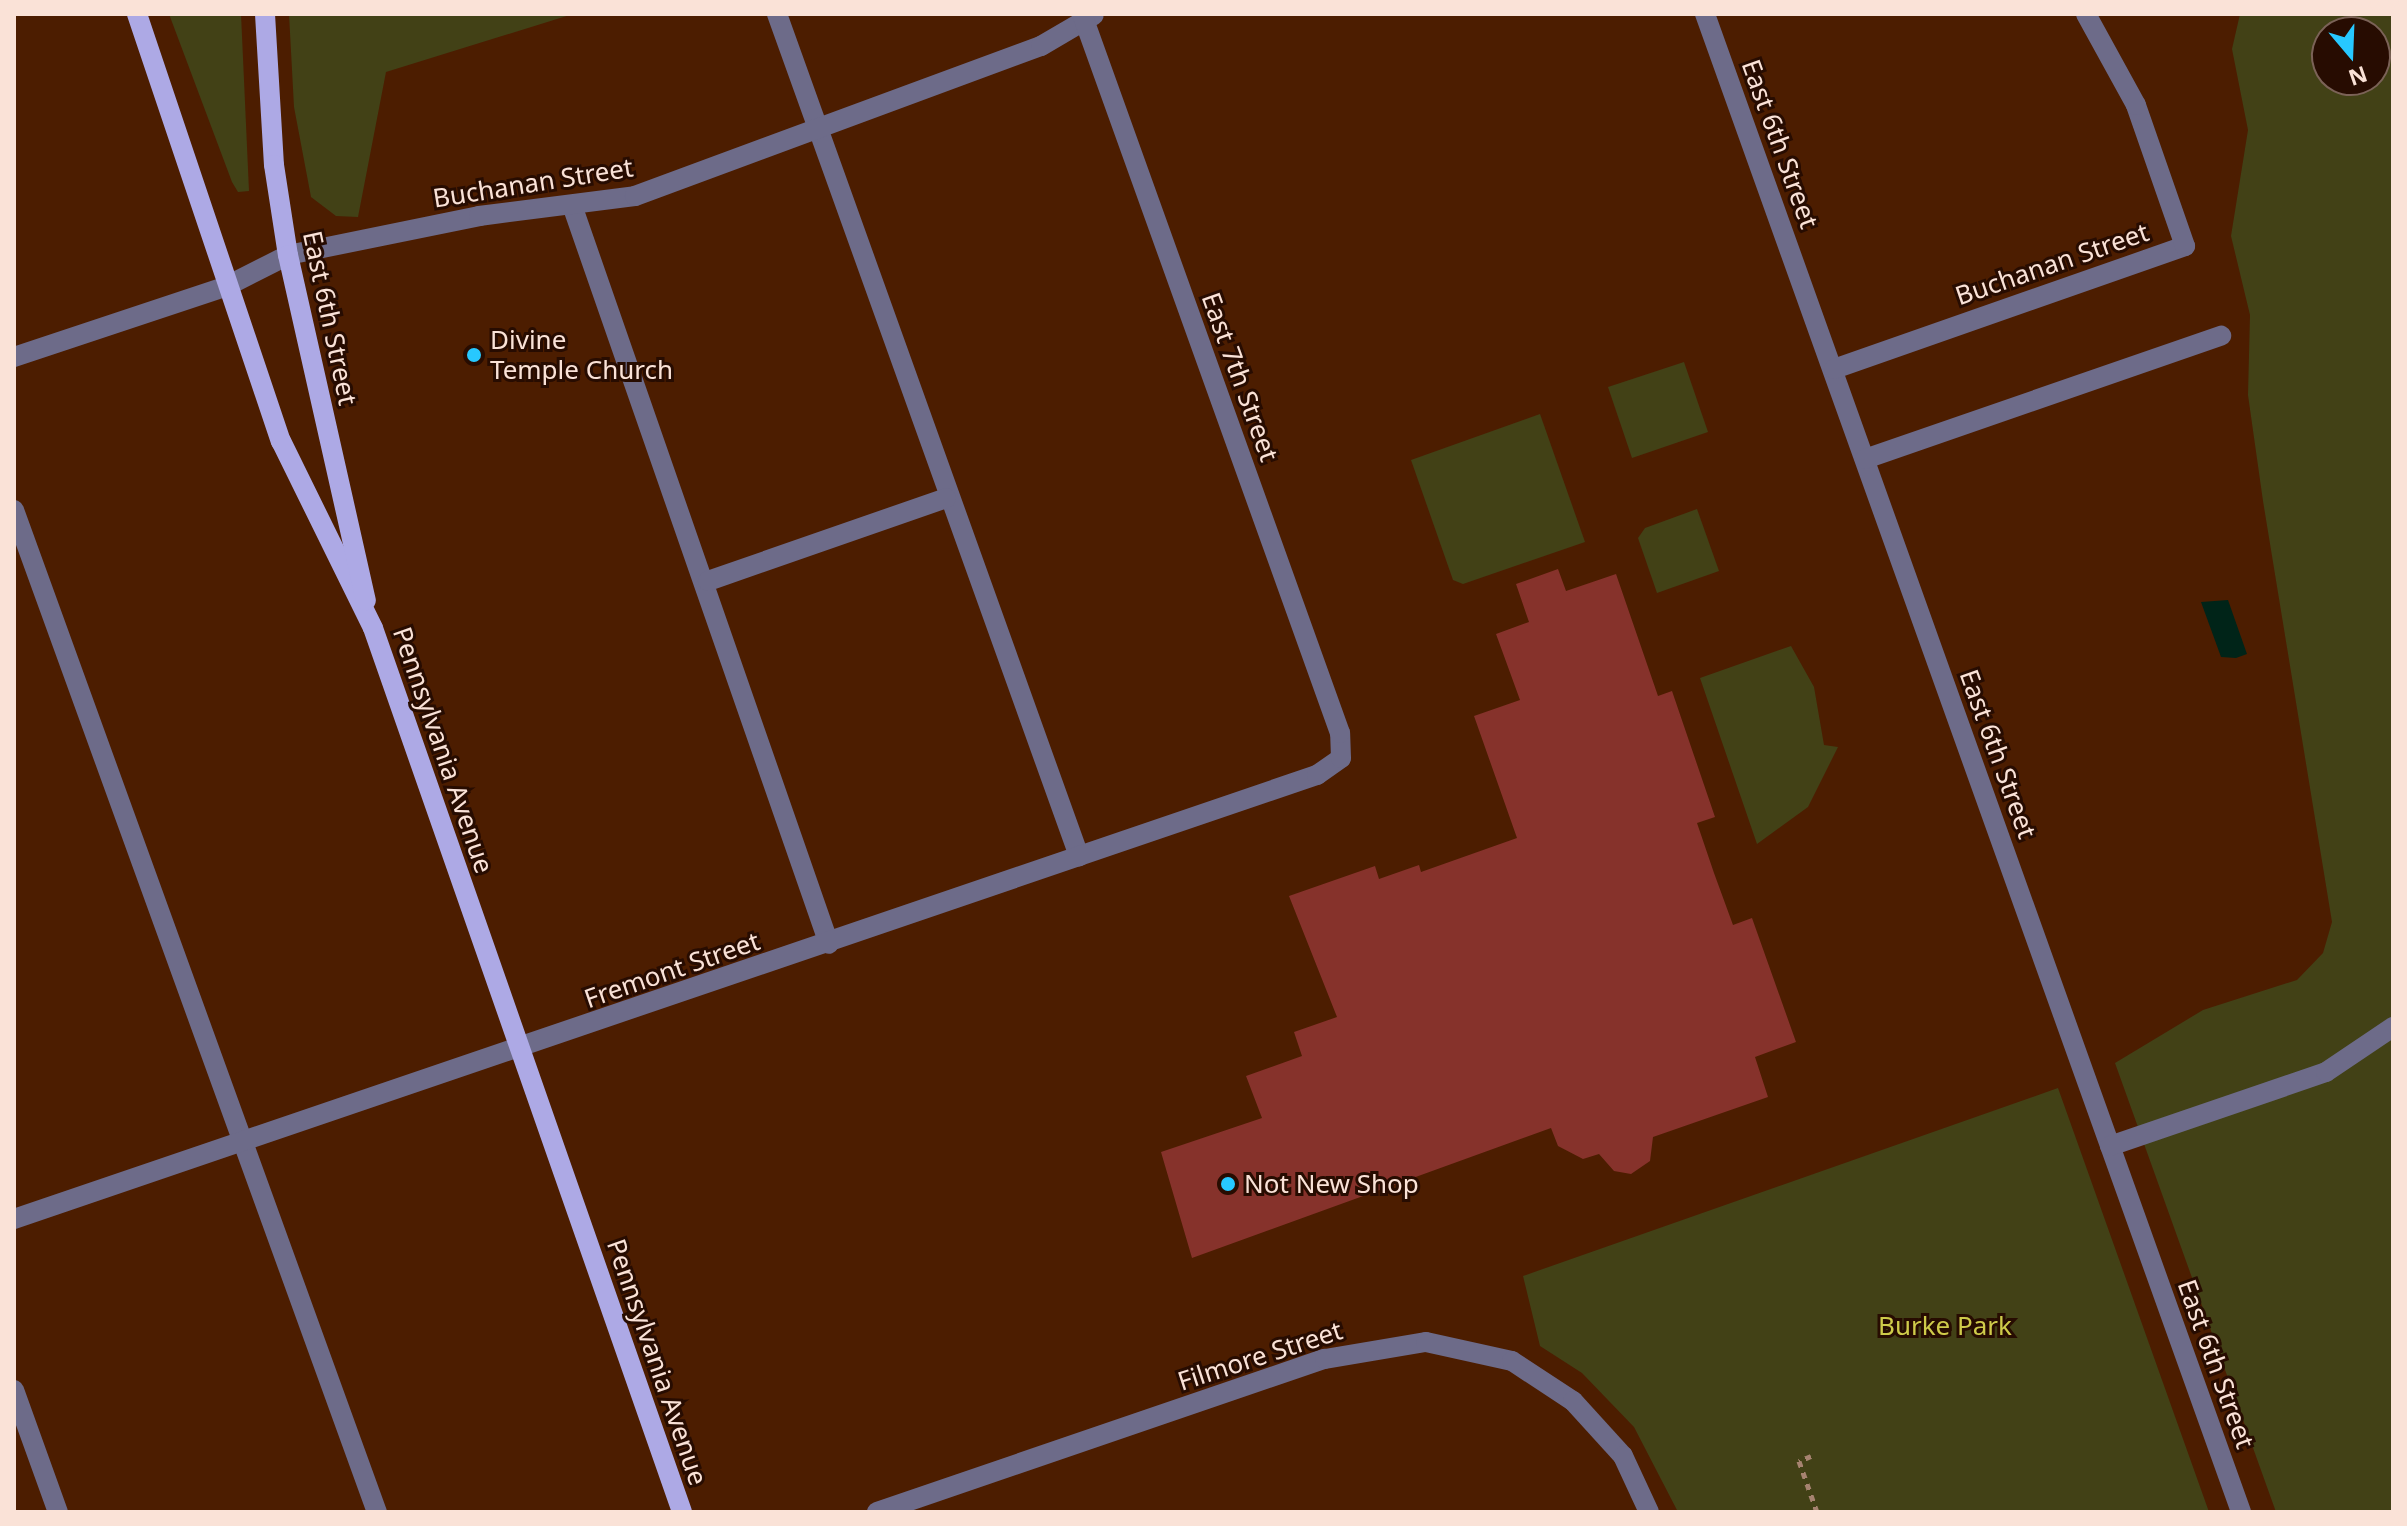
<!DOCTYPE html>
<style>
body{margin:0}
#map{position:relative;width:2407px;height:1526px;overflow:hidden;background:#4c1d00;font-family:"Noto Sans",sans-serif}
div>[style]{position:absolute}
.green>*{inset:0;background:#424116}
.water>*{inset:0;background:#002418}
.building>*{inset:0;background:#86322b}
.path>*{height:5px;margin-top:-2.5px;transform-origin:0;background:repeating-linear-gradient(90deg,#a68370 0 6px,transparent 0 12px)}
.minor>*{height:20px;margin:-10px;padding:0 10px;transform-origin:10px;border-radius:10px;background:#6d6b89}
.major>*{height:20px;margin:-10px;padding:0 10px;transform-origin:10px;border-radius:10px;background:#ada9e5}
.dots>*{width:22px;height:22px;translate:-50% -50%;box-sizing:border-box;border:4px solid #270c01;border-radius:50%}
span{translate:-50% -50%;white-space:nowrap;text-align:center;line-height:1.15;-webkit-text-stroke:6px #270c01;paint-order:stroke}
.street-label{font-size:26px;color:#fae2d7}
.poi-label{font-size:26px;color:#fae2d7}
.left{translate:0 -50%;text-align:left}
.park-label{font-size:26px;color:#cfcb4a}
.frame{position:absolute;inset:0;border:16px solid #fae2d7;pointer-events:none}
.north{position:absolute;left:2311px;top:16px;width:80px;height:80px;box-sizing:border-box;background:#270c01;border:2px solid #7b6257;border-radius:50%;rotate:161deg;font-size:22px;font-weight:700;line-height:32px;text-align:center;color:#fae2d7}
.north::after{content:'';display:block;margin:auto;width:28px;height:36px;background:#27c8ff;clip-path:polygon(50% 0,100% 100%,50% 72%,0 100%)}
</style>
<div id="map">
<div class="green">
<i style="clip-path:polygon(169px 14px,241px 14px,249px 191px,238px 192px,232px 182px)"></i>
<i style="clip-path:polygon(289px 14px,573px 14px,386px 72px,358px 217px,336px 216px,311px 197px,294px 107px)"></i>
<i style="clip-path:polygon(evenodd,2240px 14px,2393px 14px,2393px 1512px,2276px 1512px,2115px 1063px,2203px 1010px,2297px 980px,2323px 953px,2332px 922px,2263px 501px,2248px 395px,2250px 315px,2231px 236px,2248px 130px,2232px 49px,2240px 14px,2327px 32px,2375px 32px,2375px 80px,2327px 80px,2327px 32px)"></i>
<i style="clip-path:polygon(1684px 362px,1708px 432px,1632px 458px,1608px 387px)"></i>
<i style="clip-path:polygon(1540px 414px,1585px 542px,1463px 584px,1453px 580px,1411px 460px)"></i>
<i style="clip-path:polygon(1697px 509px,1719px 571px,1657px 593px,1638px 538px,1645px 528px)"></i>
<i style="clip-path:polygon(1791px 646px,1814px 687px,1824px 745px,1838px 747px,1808px 807px,1757px 844px,1700px 678px)"></i>
<i style="clip-path:polygon(2058px 1088px,2209px 1512px,1678px 1512px,1634px 1427px,1582px 1373px,1540px 1346px,1523px 1276px)"></i>
</div>
<div class="water">
<i style="clip-path:polygon(2228px 600px,2247px 654px,2236px 658px,2221px 657px,2201px 602px)"></i>
</div>
<div class="building">
<i style="clip-path:polygon(1558px 569px,1566px 591px,1616px 574px,1658px 696px,1672px 691px,1715px 817px,1697px 823px,1714px 873px,1733px 925px,1752px 918px,1796px 1042px,1755px 1057px,1768px 1097px,1653px 1137px,1650px 1161px,1631px 1174px,1614px 1171px,1599px 1154px,1583px 1159px,1558px 1146px,1551px 1128px,1192px 1258px,1161px 1152px,1262px 1118px,1246px 1076px,1302px 1056px,1294px 1032px,1337px 1017px,1289px 896px,1375px 866px,1379px 879px,1419px 865px,1421px 872px,1517px 838px,1474px 716px,1520px 700px,1496px 634px,1529px 622px,1516px 584px)"></i>
</div>
<div class="path">
<i style="left:1811px;top:1456px;width:13px;rotate:157deg"></i>
<i style="left:1799px;top:1461px;width:54px;rotate:70.6deg"></i>
</div>
<div class="minor">
<i style="left:777px;top:14px;width:895px;rotate:70.27deg"></i>
<i style="left:1705px;top:14px;width:1591px;rotate:70.31deg"></i>
<i style="left:573px;top:208px;width:779px;rotate:70.82deg"></i>
<i style="left:14px;top:357px;width:225px;rotate:-18.4deg"></i>
<i style="left:227px;top:286px;width:68px;rotate:-26.9deg"></i>
<i style="left:288px;top:255px;width:195px;rotate:-11.5deg"></i>
<i style="left:479px;top:216px;width:157px;rotate:-7.3deg"></i>
<i style="left:635px;top:196px;width:433px;rotate:-20.3deg"></i>
<i style="left:1041px;top:46px;width:61px;rotate:-30.3deg"></i>
<i style="left:1834px;top:369px;width:372px;rotate:-19.3deg"></i>
<i style="left:2185px;top:246px;width:149px;rotate:-109.2deg"></i>
<i style="left:2136px;top:105px;width:104px;rotate:-118.8deg"></i>
<i style="left:1865px;top:459px;width:377px;rotate:-19.1deg"></i>
<i style="left:14px;top:510px;width:1066px;rotate:70.09deg"></i>
<i style="left:708px;top:581px;width:252px;rotate:-19.2deg"></i>
<i style="left:2110px;top:1146px;width:228px;rotate:-18.9deg"></i>
<i style="left:2326px;top:1072px;width:81px;rotate:-33.9deg"></i>
<i style="left:14px;top:1219px;width:1377px;rotate:-18.82deg"></i>
<i style="left:1317px;top:775px;width:29px;rotate:-35deg"></i>
<i style="left:1341px;top:758px;width:25px;rotate:-92deg"></i>
<i style="left:1340px;top:733px;width:764px;rotate:-109.74deg"></i>
<i style="left:14px;top:1390px;width:130px;rotate:70.2deg"></i>
<i style="left:877px;top:1512px;width:473px;rotate:-18.9deg"></i>
<i style="left:1325px;top:1359px;width:102px;rotate:-9.6deg"></i>
<i style="left:1426px;top:1342px;width:88px;rotate:12.5deg"></i>
<i style="left:1512px;top:1361px;width:73px;rotate:33.3deg"></i>
<i style="left:1573px;top:1401px;width:74px;rotate:47.7deg"></i>
<i style="left:1623px;top:1456px;width:62px;rotate:65.1deg"></i>
</div>
<div class="major">
<i style="left:137px;top:14px;width:451px;rotate:71.4deg"></i>
<i style="left:281px;top:441px;width:208px;rotate:63.8deg"></i>
<i style="left:373px;top:628px;width:936px;rotate:70.73deg"></i>
<i style="left:265px;top:14px;width:151px;rotate:86.6deg"></i>
<i style="left:274px;top:165px;width:91px;rotate:81.2deg"></i>
<i style="left:288px;top:255px;width:354px;rotate:77.3deg"></i>
</div>
<div class="dots">
<i style="left:474px;top:355px;background:#27c8ff"></i>
<i style="left:1228px;top:1184px;background:#27c8ff"></i>
</div>
<div class="street-label">
<span style="left:1780px;top:144px;rotate:70deg">East 6th Street</span>
<span style="left:533px;top:183px;rotate:-9deg">Buchanan Street</span>
<span style="left:2052px;top:264px;rotate:-19deg">Buchanan Street</span>
<span style="left:330px;top:318px;rotate:78deg">East 6th Street</span>
<span style="left:1240px;top:377px;rotate:70deg">East 7th Street</span>
<span style="left:443px;top:750px;rotate:71deg">Pennsylvania Avenue</span>
<span style="left:1998px;top:754px;rotate:70deg">East 6th Street</span>
<span style="left:672px;top:970px;rotate:-19deg">Fremont Street</span>
<span style="left:1260px;top:1356px;rotate:-18deg">Filmore Street</span>
<span style="left:657px;top:1362px;rotate:71deg">Pennsylvania Avenue</span>
<span style="left:2216px;top:1364px;rotate:70deg">East 6th Street</span>
</div>
<div class="poi-label">
<span class="left" style="left:490px;top:355px">Divine<br>Temple Church</span>
<span class="left" style="left:1244px;top:1184px">Not New Shop</span>
</div>
<div class="park-label">
<span style="left:1945px;top:1326px">Burke Park</span>
</div>
<div class="frame"></div>
<div class="north">N</div>
</div>
